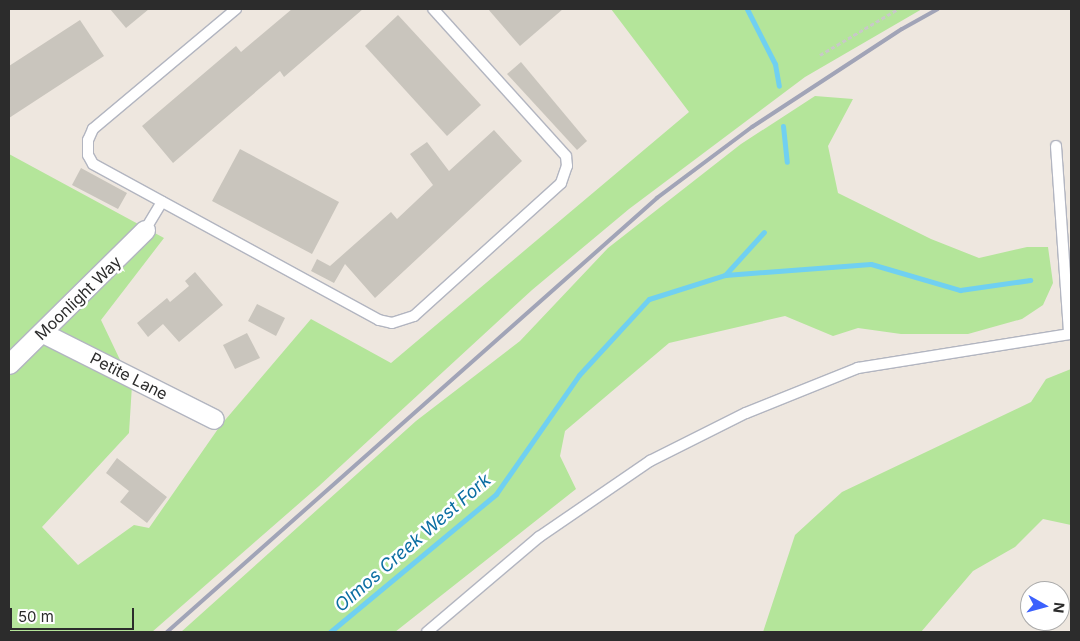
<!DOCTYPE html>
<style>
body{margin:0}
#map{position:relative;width:1080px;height:641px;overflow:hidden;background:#eee7df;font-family:Inter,sans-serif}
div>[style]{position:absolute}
.green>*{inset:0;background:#b4e59a}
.stream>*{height:5px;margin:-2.5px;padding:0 2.5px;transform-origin:2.5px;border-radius:2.5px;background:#70d0f1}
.building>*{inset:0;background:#c9c5bd}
.path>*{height:3px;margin-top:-1.5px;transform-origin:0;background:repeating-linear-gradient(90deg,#c8c8c8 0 4px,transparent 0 6.5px)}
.roads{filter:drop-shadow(1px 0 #b2b5c0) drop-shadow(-1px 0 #b2b5c0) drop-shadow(0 1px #b2b5c0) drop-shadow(0 -1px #b2b5c0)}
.service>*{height:10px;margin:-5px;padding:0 5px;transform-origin:5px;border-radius:5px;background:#fff}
.minor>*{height:19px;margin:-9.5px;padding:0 9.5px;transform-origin:9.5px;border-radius:9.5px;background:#fff}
.rail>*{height:4px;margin:-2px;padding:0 2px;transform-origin:2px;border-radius:2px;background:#a1a4b7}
span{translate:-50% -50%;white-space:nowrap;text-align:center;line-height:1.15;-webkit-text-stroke:5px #fff;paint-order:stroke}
.street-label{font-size:16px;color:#2c2c2c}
.water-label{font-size:18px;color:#0b6ea2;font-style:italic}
.frame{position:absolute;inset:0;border:10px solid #2c2c2c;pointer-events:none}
.north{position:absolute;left:1020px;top:581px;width:50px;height:50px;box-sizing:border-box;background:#fff;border:1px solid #ababab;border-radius:50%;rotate:97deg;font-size:14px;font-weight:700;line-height:20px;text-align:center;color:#2c2c2c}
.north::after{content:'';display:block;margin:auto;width:18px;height:22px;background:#3c61fd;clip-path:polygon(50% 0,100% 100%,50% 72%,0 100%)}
.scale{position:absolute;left:10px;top:608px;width:124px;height:22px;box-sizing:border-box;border:2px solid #2c2c2c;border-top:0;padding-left:6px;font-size:15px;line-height:18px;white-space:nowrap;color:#2c2c2c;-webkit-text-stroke:4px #fff;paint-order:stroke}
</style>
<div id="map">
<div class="green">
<i style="clip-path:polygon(611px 9px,922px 9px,805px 77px,629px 209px,532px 290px,319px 486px,152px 632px,9px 632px,9px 154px,164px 238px,101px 320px,132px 385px,129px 433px,42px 527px,78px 565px,134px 525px,149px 528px,220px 426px,311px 319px,391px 363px,689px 112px)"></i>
<i style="clip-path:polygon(815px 96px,853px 99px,828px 146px,838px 193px,931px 239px,979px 258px,1027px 247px,1048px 247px,1053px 283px,1043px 305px,1022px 319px,968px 334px,901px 334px,858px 328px,833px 336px,785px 316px,669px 343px,565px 431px,560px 456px,576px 489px,395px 632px,181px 632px,416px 421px,520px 341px,608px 248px,741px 144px)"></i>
<i style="clip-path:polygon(1071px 369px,1071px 525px,1043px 519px,1015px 547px,973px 571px,921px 632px,763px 632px,795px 535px,842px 492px,1031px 402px,1046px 379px)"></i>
</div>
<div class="stream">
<i style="left:747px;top:9px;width:62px;rotate:63deg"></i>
<i style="left:775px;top:64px;width:22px;rotate:80deg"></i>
<i style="left:783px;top:126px;width:36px;rotate:84deg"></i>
<i style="left:725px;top:275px;width:58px;rotate:-47.8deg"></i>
<i style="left:330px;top:632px;width:216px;rotate:-39.7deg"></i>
<i style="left:496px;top:494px;width:145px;rotate:-55.1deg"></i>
<i style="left:579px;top:375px;width:103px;rotate:-47.4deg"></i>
<i style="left:649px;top:299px;width:80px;rotate:-17.5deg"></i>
<i style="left:725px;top:275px;width:146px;rotate:-4.3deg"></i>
<i style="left:871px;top:264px;width:93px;rotate:16.3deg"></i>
<i style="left:960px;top:290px;width:71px;rotate:-8.1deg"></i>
</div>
<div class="building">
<i style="clip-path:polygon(110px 9px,149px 9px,126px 28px)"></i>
<i style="clip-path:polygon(292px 9px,363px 9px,284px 77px,280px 71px,173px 163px,142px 126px,236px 46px,241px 52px)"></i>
<i style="clip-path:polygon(488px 9px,563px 9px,520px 46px)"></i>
<i style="clip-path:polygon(398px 15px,481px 105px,447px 136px,365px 46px)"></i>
<i style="clip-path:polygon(80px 20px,104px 56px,9px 118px,9px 66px)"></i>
<i style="clip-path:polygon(521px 62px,587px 141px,577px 150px,507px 74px)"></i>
<i style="clip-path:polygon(494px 130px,522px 161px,375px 298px,345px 264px,334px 283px,311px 271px,317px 259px,330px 266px,391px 212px,397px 219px,433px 185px,410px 154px,427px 142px,449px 171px)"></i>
<i style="clip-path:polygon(240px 149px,339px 202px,312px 254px,212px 201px)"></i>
<i style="clip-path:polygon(81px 168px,127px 193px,118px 209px,72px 185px)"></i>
<i style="clip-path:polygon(195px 272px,223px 305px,179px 342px,163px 324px,148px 337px,137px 323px,167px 298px,170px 302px,189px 286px,185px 281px)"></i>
<i style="clip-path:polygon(257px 304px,285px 318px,276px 336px,248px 321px)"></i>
<i style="clip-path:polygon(247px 333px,260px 358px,235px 369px,223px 345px)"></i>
<i style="clip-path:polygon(117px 458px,167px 497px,147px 523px,120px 502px,129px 491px,106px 473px)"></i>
</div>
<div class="path">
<i style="left:820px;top:55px;width:91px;rotate:-30.5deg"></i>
</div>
<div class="roads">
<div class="service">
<i style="left:236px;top:9px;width:187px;rotate:140deg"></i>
<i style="left:93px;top:129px;width:12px;rotate:114deg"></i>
<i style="left:88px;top:140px;width:15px;rotate:90deg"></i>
<i style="left:88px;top:155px;width:10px;rotate:61deg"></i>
<i style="left:93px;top:164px;width:326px;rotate:28.6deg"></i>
<i style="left:379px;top:320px;width:13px;rotate:13deg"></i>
<i style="left:392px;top:323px;width:23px;rotate:-18deg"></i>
<i style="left:414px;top:316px;width:198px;rotate:-42.1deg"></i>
<i style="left:561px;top:183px;width:18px;rotate:-71deg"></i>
<i style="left:567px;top:166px;width:10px;rotate:-96deg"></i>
<i style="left:566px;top:156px;width:198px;rotate:-132.1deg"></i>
<i style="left:1056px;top:146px;width:188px;rotate:86deg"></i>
<i style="left:145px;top:230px;width:33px;rotate:-59deg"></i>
<i style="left:427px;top:632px;width:147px;rotate:-40.3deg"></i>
<i style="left:539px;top:537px;width:135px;rotate:-34.4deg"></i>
<i style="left:650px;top:461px;width:107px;rotate:-26.6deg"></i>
<i style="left:746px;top:413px;width:121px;rotate:-21.9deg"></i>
<i style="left:858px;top:368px;width:216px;rotate:-9.1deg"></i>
</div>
<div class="minor">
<i style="left:43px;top:333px;width:191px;rotate:26.7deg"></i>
<i style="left:9px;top:364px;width:191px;rotate:-44.6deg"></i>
</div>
</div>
<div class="rail">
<i style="left:167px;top:632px;width:655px;rotate:-41.53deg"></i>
<i style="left:657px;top:198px;width:119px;rotate:-36.8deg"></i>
<i style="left:752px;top:127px;width:179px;rotate:-33.2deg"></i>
<i style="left:902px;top:29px;width:41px;rotate:-29.1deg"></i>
</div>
<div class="street-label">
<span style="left:78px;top:298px;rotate:-44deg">Moonlight Way</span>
<span style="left:129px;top:376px;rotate:27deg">Petite Lane</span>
</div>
<div class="water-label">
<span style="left:413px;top:543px;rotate:-41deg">Olmos Creek West Fork</span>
</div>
<div class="frame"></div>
<div class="north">N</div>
<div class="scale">50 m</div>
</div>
